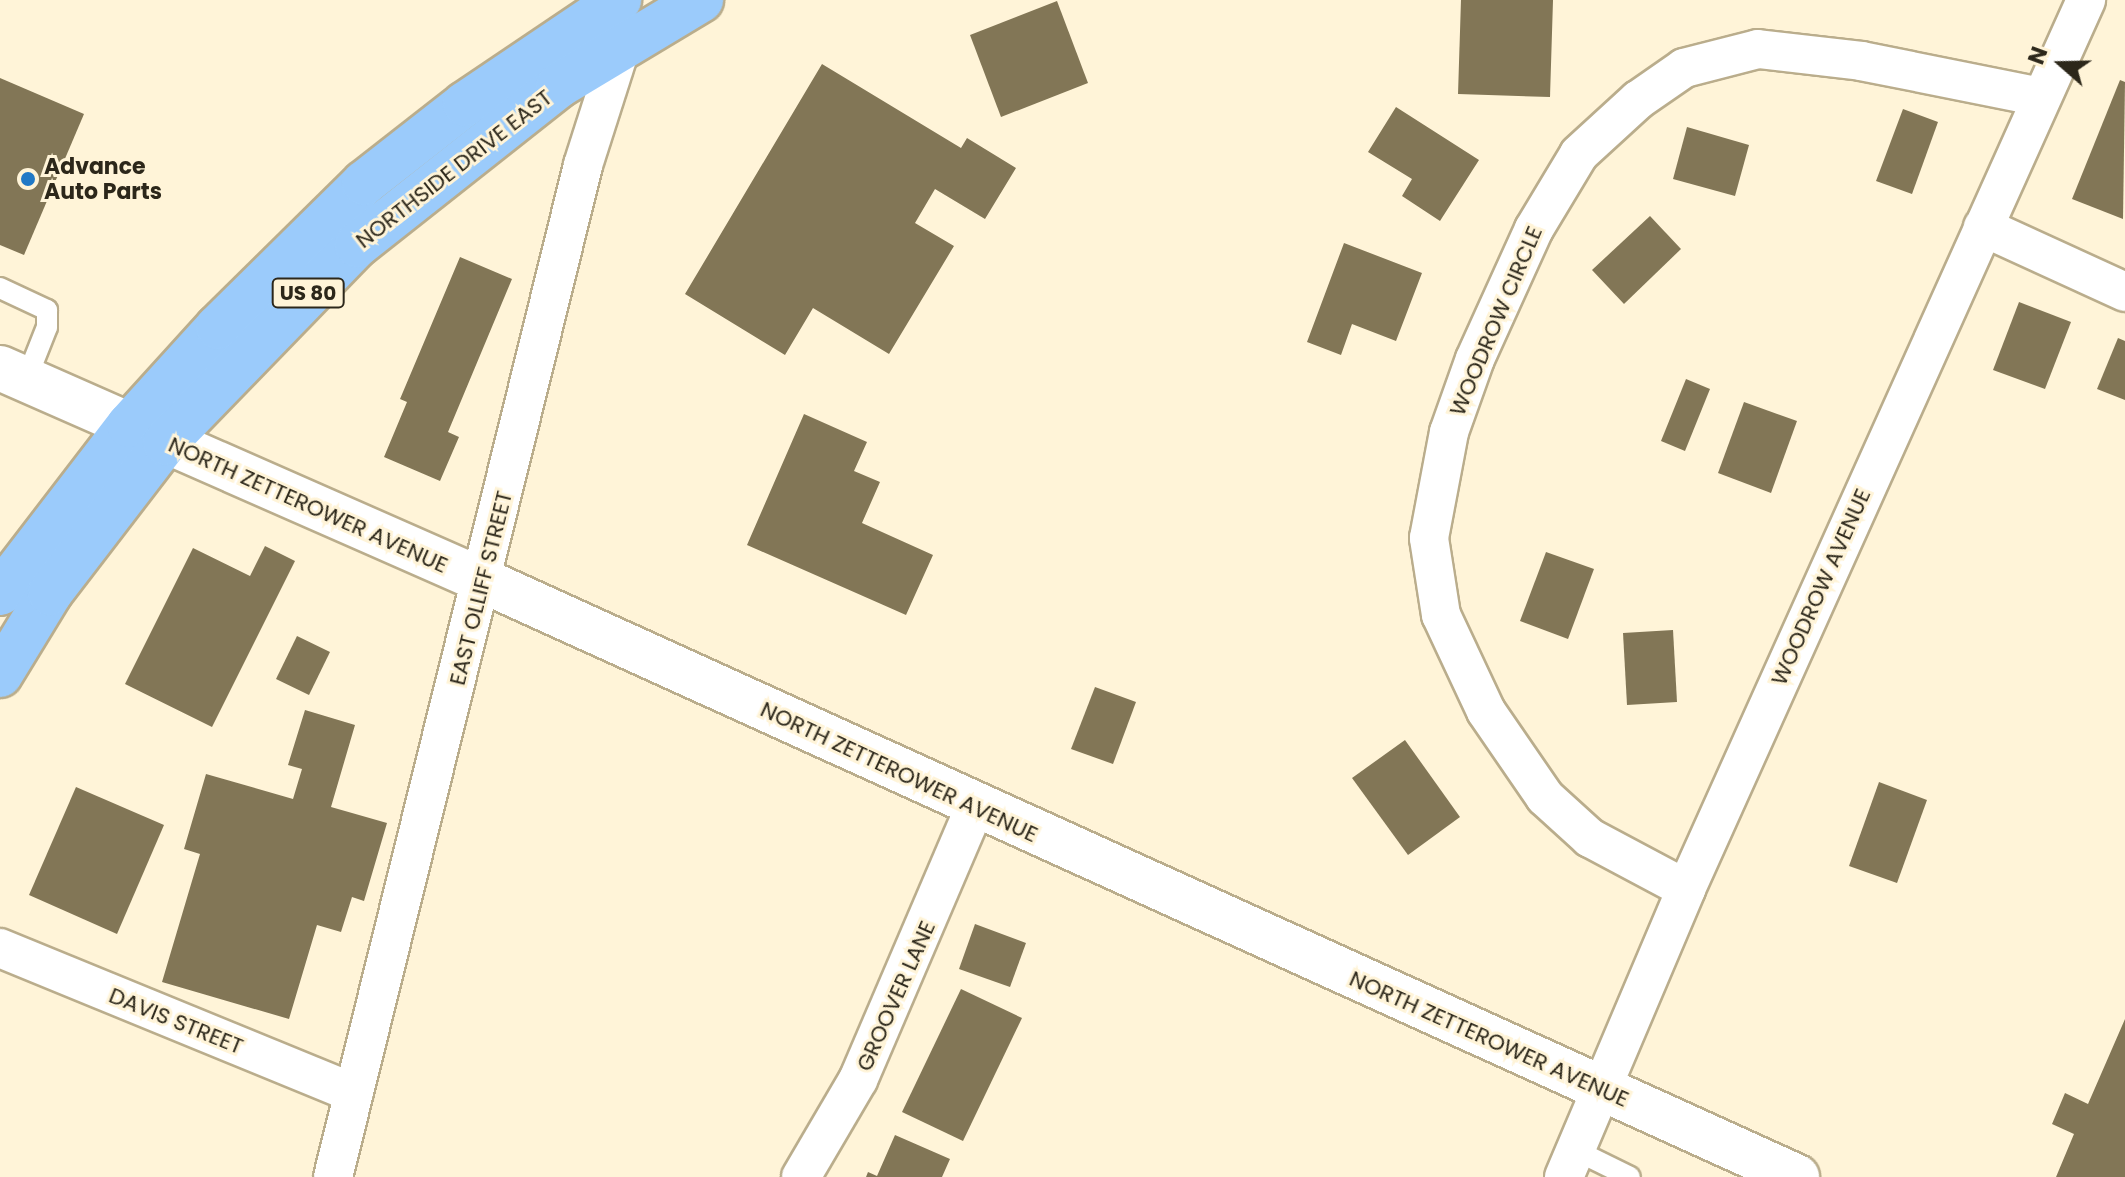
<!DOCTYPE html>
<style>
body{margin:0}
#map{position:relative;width:2125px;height:1177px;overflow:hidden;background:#fff4d8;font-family:Poppins,sans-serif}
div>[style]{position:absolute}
.building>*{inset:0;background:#827656}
.roads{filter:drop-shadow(2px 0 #baad8c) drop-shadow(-2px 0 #baad8c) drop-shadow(0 2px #baad8c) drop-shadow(0 -2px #baad8c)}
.service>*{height:20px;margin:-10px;padding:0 10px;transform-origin:10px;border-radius:10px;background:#fff}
.minor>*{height:38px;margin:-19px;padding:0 19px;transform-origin:19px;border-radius:19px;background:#fff}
.tertiary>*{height:44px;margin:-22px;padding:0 22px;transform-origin:22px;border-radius:22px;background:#fff}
.primary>*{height:44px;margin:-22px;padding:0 22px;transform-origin:22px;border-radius:22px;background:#9bcbfb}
.dots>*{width:22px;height:22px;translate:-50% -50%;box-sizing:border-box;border:4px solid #fff4d8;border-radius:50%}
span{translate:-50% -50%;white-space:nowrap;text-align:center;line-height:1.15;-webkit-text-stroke:6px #fff4d8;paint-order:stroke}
.shield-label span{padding:2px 6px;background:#fff4d8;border:2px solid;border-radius:6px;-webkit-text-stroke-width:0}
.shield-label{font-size:20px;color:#2c271a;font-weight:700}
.poi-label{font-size:22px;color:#2c271a;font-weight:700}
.left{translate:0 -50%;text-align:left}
.street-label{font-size:22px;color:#2c271a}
.north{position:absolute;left:2021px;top:24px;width:80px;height:80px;-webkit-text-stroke:6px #fff4d8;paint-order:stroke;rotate:290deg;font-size:22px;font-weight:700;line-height:32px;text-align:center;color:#2c271a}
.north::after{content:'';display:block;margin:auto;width:28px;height:36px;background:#2c271a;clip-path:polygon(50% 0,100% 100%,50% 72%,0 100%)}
</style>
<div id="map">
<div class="building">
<i style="clip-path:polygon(1461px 0,1553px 0,1550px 97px,1458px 94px)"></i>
<i style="clip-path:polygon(1057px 1px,1088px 83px,1001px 117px,970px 35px)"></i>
<i style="clip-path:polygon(822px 64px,961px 148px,967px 138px,1016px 168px,985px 219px,935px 189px,915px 223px,954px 246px,889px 354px,813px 308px,785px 355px,685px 294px)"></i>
<i style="clip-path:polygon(0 78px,84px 114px,24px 255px,0 245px)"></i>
<i style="clip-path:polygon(2120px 80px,2125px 82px,2123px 219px,2072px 199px)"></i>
<i style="clip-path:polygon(1396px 107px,1479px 160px,1440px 221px,1402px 196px,1412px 179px,1368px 152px)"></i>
<i style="clip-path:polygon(1903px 109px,1938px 122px,1912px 194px,1876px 181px)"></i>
<i style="clip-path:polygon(1687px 127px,1749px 145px,1735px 196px,1673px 179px)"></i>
<i style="clip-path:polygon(1650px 216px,1681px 249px,1624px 304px,1592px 270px)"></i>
<i style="clip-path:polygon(1344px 243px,1422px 273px,1396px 341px,1352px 324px,1341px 355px,1307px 342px)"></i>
<i style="clip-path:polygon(460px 257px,512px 279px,448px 432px,459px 437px,440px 481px,384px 457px,407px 402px,400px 399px)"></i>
<i style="clip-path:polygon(2019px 302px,2071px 322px,2045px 389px,1993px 370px)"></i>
<i style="clip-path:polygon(2118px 338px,2125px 341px,2125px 400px,2097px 389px)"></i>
<i style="clip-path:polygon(1686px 379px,1710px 389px,1685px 451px,1661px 441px)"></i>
<i style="clip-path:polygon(1744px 402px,1797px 421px,1771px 493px,1718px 473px)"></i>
<i style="clip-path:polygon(804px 414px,867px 442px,854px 471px,880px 482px,862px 523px,933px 555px,906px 615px,747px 545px)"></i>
<i style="clip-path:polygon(265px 546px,295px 561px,212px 727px,125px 684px,193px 548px,250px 576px)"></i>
<i style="clip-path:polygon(1546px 552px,1594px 569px,1568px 639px,1520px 621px)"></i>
<i style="clip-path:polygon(1673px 630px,1677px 702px,1627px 705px,1623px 633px)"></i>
<i style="clip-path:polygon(297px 636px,330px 652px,309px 695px,276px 679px)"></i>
<i style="clip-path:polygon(1095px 687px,1136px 702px,1113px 764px,1071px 749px)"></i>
<i style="clip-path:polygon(305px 710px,355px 725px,331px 807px,387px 823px,364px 901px,352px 897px,341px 932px,317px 925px,289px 1019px,162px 982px,200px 854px,184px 849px,206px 774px,293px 799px,302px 769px,288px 765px)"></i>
<i style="clip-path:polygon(1405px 740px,1460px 817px,1408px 855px,1352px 778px)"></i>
<i style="clip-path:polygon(1879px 782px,1927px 800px,1897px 883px,1849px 866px)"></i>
<i style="clip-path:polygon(76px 787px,164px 825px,117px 934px,29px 895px)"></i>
<i style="clip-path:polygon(975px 924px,1026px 943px,1010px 987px,959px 969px)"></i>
<i style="clip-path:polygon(961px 989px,1022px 1018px,963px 1141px,902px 1112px)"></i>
<i style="clip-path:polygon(2125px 1019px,2125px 1177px,2056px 1177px,2074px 1134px,2052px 1124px,2065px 1093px,2088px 1104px)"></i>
<i style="clip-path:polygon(895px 1135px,950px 1159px,942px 1177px,866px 1177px,868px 1172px,877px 1176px)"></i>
</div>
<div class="roads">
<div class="service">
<i style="left:0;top:288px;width:52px;rotate:25.1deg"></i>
<i style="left:47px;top:310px;width:17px;rotate:90deg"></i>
<i style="left:47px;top:327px;width:57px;rotate:111.6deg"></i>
<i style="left:1575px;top:1150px;width:61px;rotate:26.1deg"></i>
</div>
<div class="minor">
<i style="left:1983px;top:227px;width:156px;rotate:24.6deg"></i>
<i style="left:1686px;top:889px;width:109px;rotate:-152deg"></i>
<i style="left:1590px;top:838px;width:61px;rotate:-137.7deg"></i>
<i style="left:1545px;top:797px;width:104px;rotate:-124.5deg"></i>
<i style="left:1486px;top:711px;width:106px;rotate:-115.1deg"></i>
<i style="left:1441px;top:615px;width:78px;rotate:-98.9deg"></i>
<i style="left:1429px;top:538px;width:108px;rotate:-79.3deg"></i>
<i style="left:1449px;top:432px;width:77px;rotate:-70.4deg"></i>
<i style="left:1475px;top:359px;width:143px;rotate:-65.6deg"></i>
<i style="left:1534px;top:229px;width:87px;rotate:-59deg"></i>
<i style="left:1579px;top:154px;width:80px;rotate:-42.5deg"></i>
<i style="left:1638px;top:100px;width:56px;rotate:-34.8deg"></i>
<i style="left:1684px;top:68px;width:76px;rotate:-14.4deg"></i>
<i style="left:1758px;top:49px;width:104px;rotate:6.6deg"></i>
<i style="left:1861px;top:61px;width:184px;rotate:11.3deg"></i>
<i style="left:0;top:948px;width:382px;rotate:22.3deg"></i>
<i style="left:333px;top:1177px;width:1042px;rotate:-76.12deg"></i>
<i style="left:583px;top:165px;width:139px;rotate:-72.3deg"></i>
<i style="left:801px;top:1177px;width:113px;rotate:-59.6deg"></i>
<i style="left:858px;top:1080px;width:297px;rotate:-66.8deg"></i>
<i style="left:1564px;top:1177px;width:313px;rotate:-67deg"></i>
<i style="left:1686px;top:889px;width:975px;rotate:-65.77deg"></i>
</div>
<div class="tertiary">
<i style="left:0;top:368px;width:529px;rotate:23.75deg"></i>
<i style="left:484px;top:581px;width:1442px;rotate:24.41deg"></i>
</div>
<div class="primary">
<i style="left:0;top:593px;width:212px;rotate:-52.5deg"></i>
<i style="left:129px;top:425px;width:132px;rotate:-47.8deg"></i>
<i style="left:218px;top:327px;width:205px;rotate:-44.6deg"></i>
<i style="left:364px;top:183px;width:128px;rotate:-38deg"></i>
<i style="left:465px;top:104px;width:186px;rotate:-34deg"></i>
<i style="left:0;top:675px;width:96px;rotate:-58.6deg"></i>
<i style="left:50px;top:593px;width:189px;rotate:-52.5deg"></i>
<i style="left:165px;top:443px;width:276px;rotate:-45.9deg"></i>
<i style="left:357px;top:245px;width:256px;rotate:-38.3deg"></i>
<i style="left:558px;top:86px;width:167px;rotate:-31deg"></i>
</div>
</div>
<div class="dots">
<i style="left:28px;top:179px;background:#2179c6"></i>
</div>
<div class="shield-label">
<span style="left:308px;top:293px">US 80</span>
</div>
<div class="poi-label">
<span class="left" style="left:44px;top:179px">Advance<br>Auto Parts</span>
</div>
<div class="street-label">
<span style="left:454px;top:169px;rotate:-38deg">NORTHSIDE DRIVE EAST</span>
<span style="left:1496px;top:321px;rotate:-67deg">WOODROW CIRCLE</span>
<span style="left:308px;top:505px;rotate:24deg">NORTH ZETTEROWER AVENUE</span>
<span style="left:1821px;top:587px;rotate:-66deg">WOODROW AVENUE</span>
<span style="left:481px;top:588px;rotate:-76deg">EAST OLLIFF STREET</span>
<span style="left:899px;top:772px;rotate:25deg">NORTH ZETTEROWER AVENUE</span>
<span style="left:896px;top:996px;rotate:-66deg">GROOVER LANE</span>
<span style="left:176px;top:1021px;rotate:22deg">DAVIS STREET</span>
<span style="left:1489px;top:1039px;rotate:24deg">NORTH ZETTEROWER AVENUE</span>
</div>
<div class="north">N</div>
</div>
